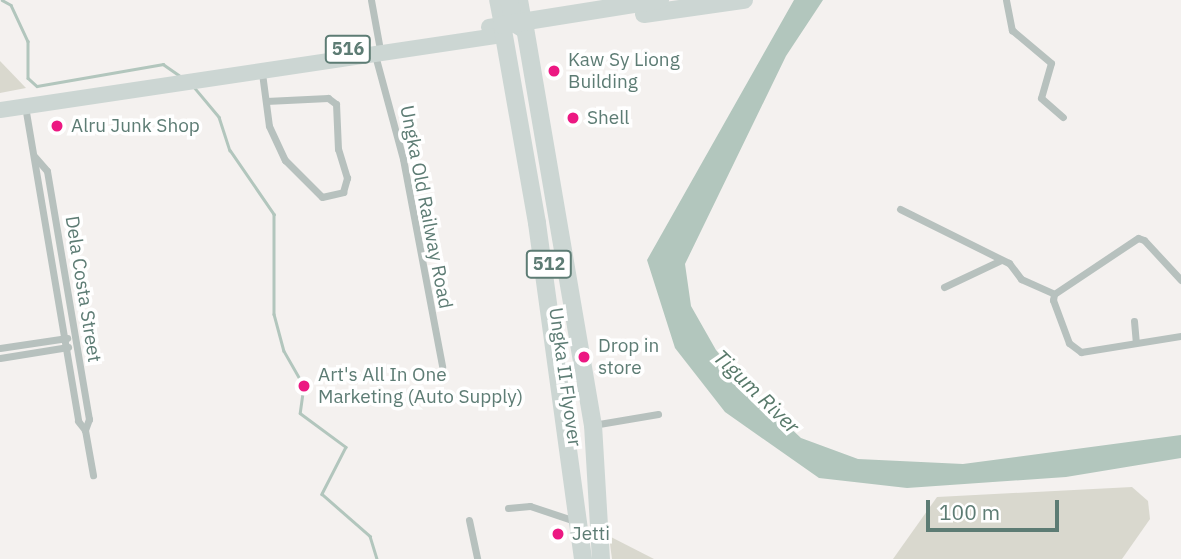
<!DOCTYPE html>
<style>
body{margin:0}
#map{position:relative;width:1181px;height:559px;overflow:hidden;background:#f4f1ef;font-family:"IBM Plex Sans",sans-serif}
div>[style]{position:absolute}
.green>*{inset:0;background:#d9d8ce}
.water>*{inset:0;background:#b2c6bd}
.stream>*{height:2.5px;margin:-1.25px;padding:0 1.25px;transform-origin:1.25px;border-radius:1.25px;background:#b2c6bd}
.minor>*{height:7px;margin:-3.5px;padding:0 3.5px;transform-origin:3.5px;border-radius:3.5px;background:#b7c1be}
.primary>*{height:16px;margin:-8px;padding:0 8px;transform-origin:8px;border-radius:8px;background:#ccd6d3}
.trunk>*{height:18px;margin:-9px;padding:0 9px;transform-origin:9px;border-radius:9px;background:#ccd6d3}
.dots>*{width:19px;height:19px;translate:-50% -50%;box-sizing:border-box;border:4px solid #fff;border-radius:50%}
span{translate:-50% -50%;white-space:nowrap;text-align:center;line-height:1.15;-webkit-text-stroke:7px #fff;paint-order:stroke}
.shield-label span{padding:2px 5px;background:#fff;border:2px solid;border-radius:5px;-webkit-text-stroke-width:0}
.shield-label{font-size:18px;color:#5d7c74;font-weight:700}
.poi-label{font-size:19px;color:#5d7c74}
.left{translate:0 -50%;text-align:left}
.street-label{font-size:19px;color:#5d7c74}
.water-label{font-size:21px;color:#58796a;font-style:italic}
.scale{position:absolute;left:926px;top:500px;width:133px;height:32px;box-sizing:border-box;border:4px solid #5d7c74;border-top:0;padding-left:9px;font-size:21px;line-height:24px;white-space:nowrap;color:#5d7c74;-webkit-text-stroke:5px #fff;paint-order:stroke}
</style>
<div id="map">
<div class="green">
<i style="clip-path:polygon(0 61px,26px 88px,0 93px)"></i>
<i style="clip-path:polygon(1132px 487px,1148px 501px,1150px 519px,1122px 559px,893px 559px,937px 497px)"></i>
<i style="clip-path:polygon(609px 536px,654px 559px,612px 559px)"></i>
</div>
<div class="water">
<i style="clip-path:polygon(794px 0,823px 0,786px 56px,685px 264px,691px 306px,716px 350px,746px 387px,801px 438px,858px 459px,963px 464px,1181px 435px,1181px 458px,1066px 477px,907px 488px,819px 478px,725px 412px,675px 348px,647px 260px)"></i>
</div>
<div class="stream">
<i style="left:2px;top:0;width:10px;rotate:29deg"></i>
<i style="left:11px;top:5px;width:40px;rotate:65deg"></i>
<i style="left:28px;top:41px;width:37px;rotate:90deg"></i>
<i style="left:28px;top:78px;width:12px;rotate:42deg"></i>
<i style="left:37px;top:86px;width:128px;rotate:-9.9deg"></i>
<i style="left:163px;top:64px;width:21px;rotate:35deg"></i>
<i style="left:194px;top:87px;width:39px;rotate:50deg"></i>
<i style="left:219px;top:117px;width:35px;rotate:72deg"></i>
<i style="left:230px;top:150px;width:78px;rotate:55.5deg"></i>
<i style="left:274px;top:214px;width:100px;rotate:90deg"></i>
<i style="left:274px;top:314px;width:38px;rotate:75deg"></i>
<i style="left:284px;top:351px;width:40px;rotate:60.3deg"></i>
<i style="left:304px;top:386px;width:27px;rotate:98deg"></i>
<i style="left:300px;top:413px;width:57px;rotate:36.5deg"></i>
<i style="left:346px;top:447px;width:53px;rotate:117.1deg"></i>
<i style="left:322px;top:494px;width:64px;rotate:41.2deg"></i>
<i style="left:370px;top:536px;width:24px;rotate:73deg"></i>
</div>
<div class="minor">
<i style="left:371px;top:0;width:45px;rotate:79.7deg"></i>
<i style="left:1006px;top:0;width:31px;rotate:79deg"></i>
<i style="left:1012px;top:30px;width:51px;rotate:40.2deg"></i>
<i style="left:1051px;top:63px;width:36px;rotate:106deg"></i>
<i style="left:1041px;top:98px;width:29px;rotate:41deg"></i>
<i style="left:375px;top:55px;width:108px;rotate:74.9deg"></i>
<i style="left:403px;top:159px;width:211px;rotate:79.3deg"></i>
<i style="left:262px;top:73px;width:53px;rotate:82.5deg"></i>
<i style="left:269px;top:126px;width:38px;rotate:65deg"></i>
<i style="left:285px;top:160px;width:52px;rotate:45deg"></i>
<i style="left:322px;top:197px;width:22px;rotate:-13deg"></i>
<i style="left:343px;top:192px;width:15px;rotate:-74deg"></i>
<i style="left:347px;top:178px;width:30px;rotate:-107deg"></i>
<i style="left:338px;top:149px;width:45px;rotate:-92.5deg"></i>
<i style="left:336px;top:104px;width:10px;rotate:-143deg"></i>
<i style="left:328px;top:98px;width:62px;rotate:177.2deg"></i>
<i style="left:25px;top:106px;width:319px;rotate:80.4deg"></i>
<i style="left:78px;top:421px;width:11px;rotate:52deg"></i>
<i style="left:85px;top:430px;width:46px;rotate:79.9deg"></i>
<i style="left:35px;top:157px;width:18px;rotate:49deg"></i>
<i style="left:47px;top:171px;width:252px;rotate:80.4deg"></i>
<i style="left:89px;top:419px;width:12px;rotate:110deg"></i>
<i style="left:900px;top:209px;width:122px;rotate:26.4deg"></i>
<i style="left:1009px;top:263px;width:20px;rotate:53deg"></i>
<i style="left:1021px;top:279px;width:36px;rotate:24deg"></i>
<i style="left:1181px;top:280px;width:54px;rotate:-132.8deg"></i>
<i style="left:1144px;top:240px;width:6px;rotate:-162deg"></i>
<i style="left:1138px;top:238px;width:101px;rotate:146.3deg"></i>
<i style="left:1054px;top:294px;width:6px;rotate:99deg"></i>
<i style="left:1053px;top:300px;width:46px;rotate:69.6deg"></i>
<i style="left:1069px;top:343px;width:15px;rotate:37deg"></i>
<i style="left:1081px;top:352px;width:101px;rotate:-9.1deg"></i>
<i style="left:944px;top:287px;width:63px;rotate:-25.3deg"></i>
<i style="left:1134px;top:321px;width:21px;rotate:85deg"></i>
<i style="left:0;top:348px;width:68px;rotate:-8.5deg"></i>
<i style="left:0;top:358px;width:69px;rotate:-9.2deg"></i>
<i style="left:593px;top:425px;width:66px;rotate:-9.6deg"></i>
<i style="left:508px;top:508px;width:22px;rotate:-5deg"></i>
<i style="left:530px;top:506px;width:47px;rotate:18.4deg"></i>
<i style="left:469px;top:520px;width:40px;rotate:78deg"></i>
</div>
<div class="primary">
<i style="left:520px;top:0;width:22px;rotate:80deg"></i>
<i style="left:489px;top:27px;width:13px;rotate:-9deg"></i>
<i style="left:502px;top:25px;width:25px;rotate:-101deg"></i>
<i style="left:0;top:110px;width:509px;rotate:-8.48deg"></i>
</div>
<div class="trunk">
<i style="left:509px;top:0;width:24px;rotate:78deg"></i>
<i style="left:514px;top:23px;width:12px;rotate:31deg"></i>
<i style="left:644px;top:14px;width:101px;rotate:-8deg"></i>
<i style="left:524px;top:22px;width:409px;rotate:80.3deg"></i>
<i style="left:593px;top:425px;width:134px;rotate:86.6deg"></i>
<i style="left:583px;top:559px;width:339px;rotate:-97.8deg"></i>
<i style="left:537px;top:223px;width:201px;rotate:-100deg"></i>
<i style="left:502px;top:25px;width:160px;rotate:-9deg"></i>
</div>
<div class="dots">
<i style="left:554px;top:71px;background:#ec1882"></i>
<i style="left:573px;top:118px;background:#ec1882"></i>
<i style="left:57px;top:126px;background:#ec1882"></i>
<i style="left:584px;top:357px;background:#ec1882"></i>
<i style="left:304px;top:386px;background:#ec1882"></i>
<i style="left:558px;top:534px;background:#ec1882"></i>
</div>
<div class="shield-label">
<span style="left:348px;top:49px">516</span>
<span style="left:549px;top:264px">512</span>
</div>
<div class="poi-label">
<span class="left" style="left:568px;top:71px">Kaw Sy Liong<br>Building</span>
<span class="left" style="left:587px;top:118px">Shell</span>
<span class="left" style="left:71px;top:126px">Alru Junk Shop</span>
<span class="left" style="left:598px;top:357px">Drop in<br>store</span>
<span class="left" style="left:318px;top:386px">Art's All In One<br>Marketing (Auto Supply)</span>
<span class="left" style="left:572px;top:534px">Jetti</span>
</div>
<div class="street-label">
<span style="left:426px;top:207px;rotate:79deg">Ungka Old Railway Road</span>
<span style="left:83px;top:289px;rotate:81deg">Dela Costa Street</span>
<span style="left:565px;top:377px;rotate:82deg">Ungka II Flyover</span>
</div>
<div class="water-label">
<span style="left:757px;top:391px;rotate:44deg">Tigum River</span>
</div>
<div class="scale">100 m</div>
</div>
